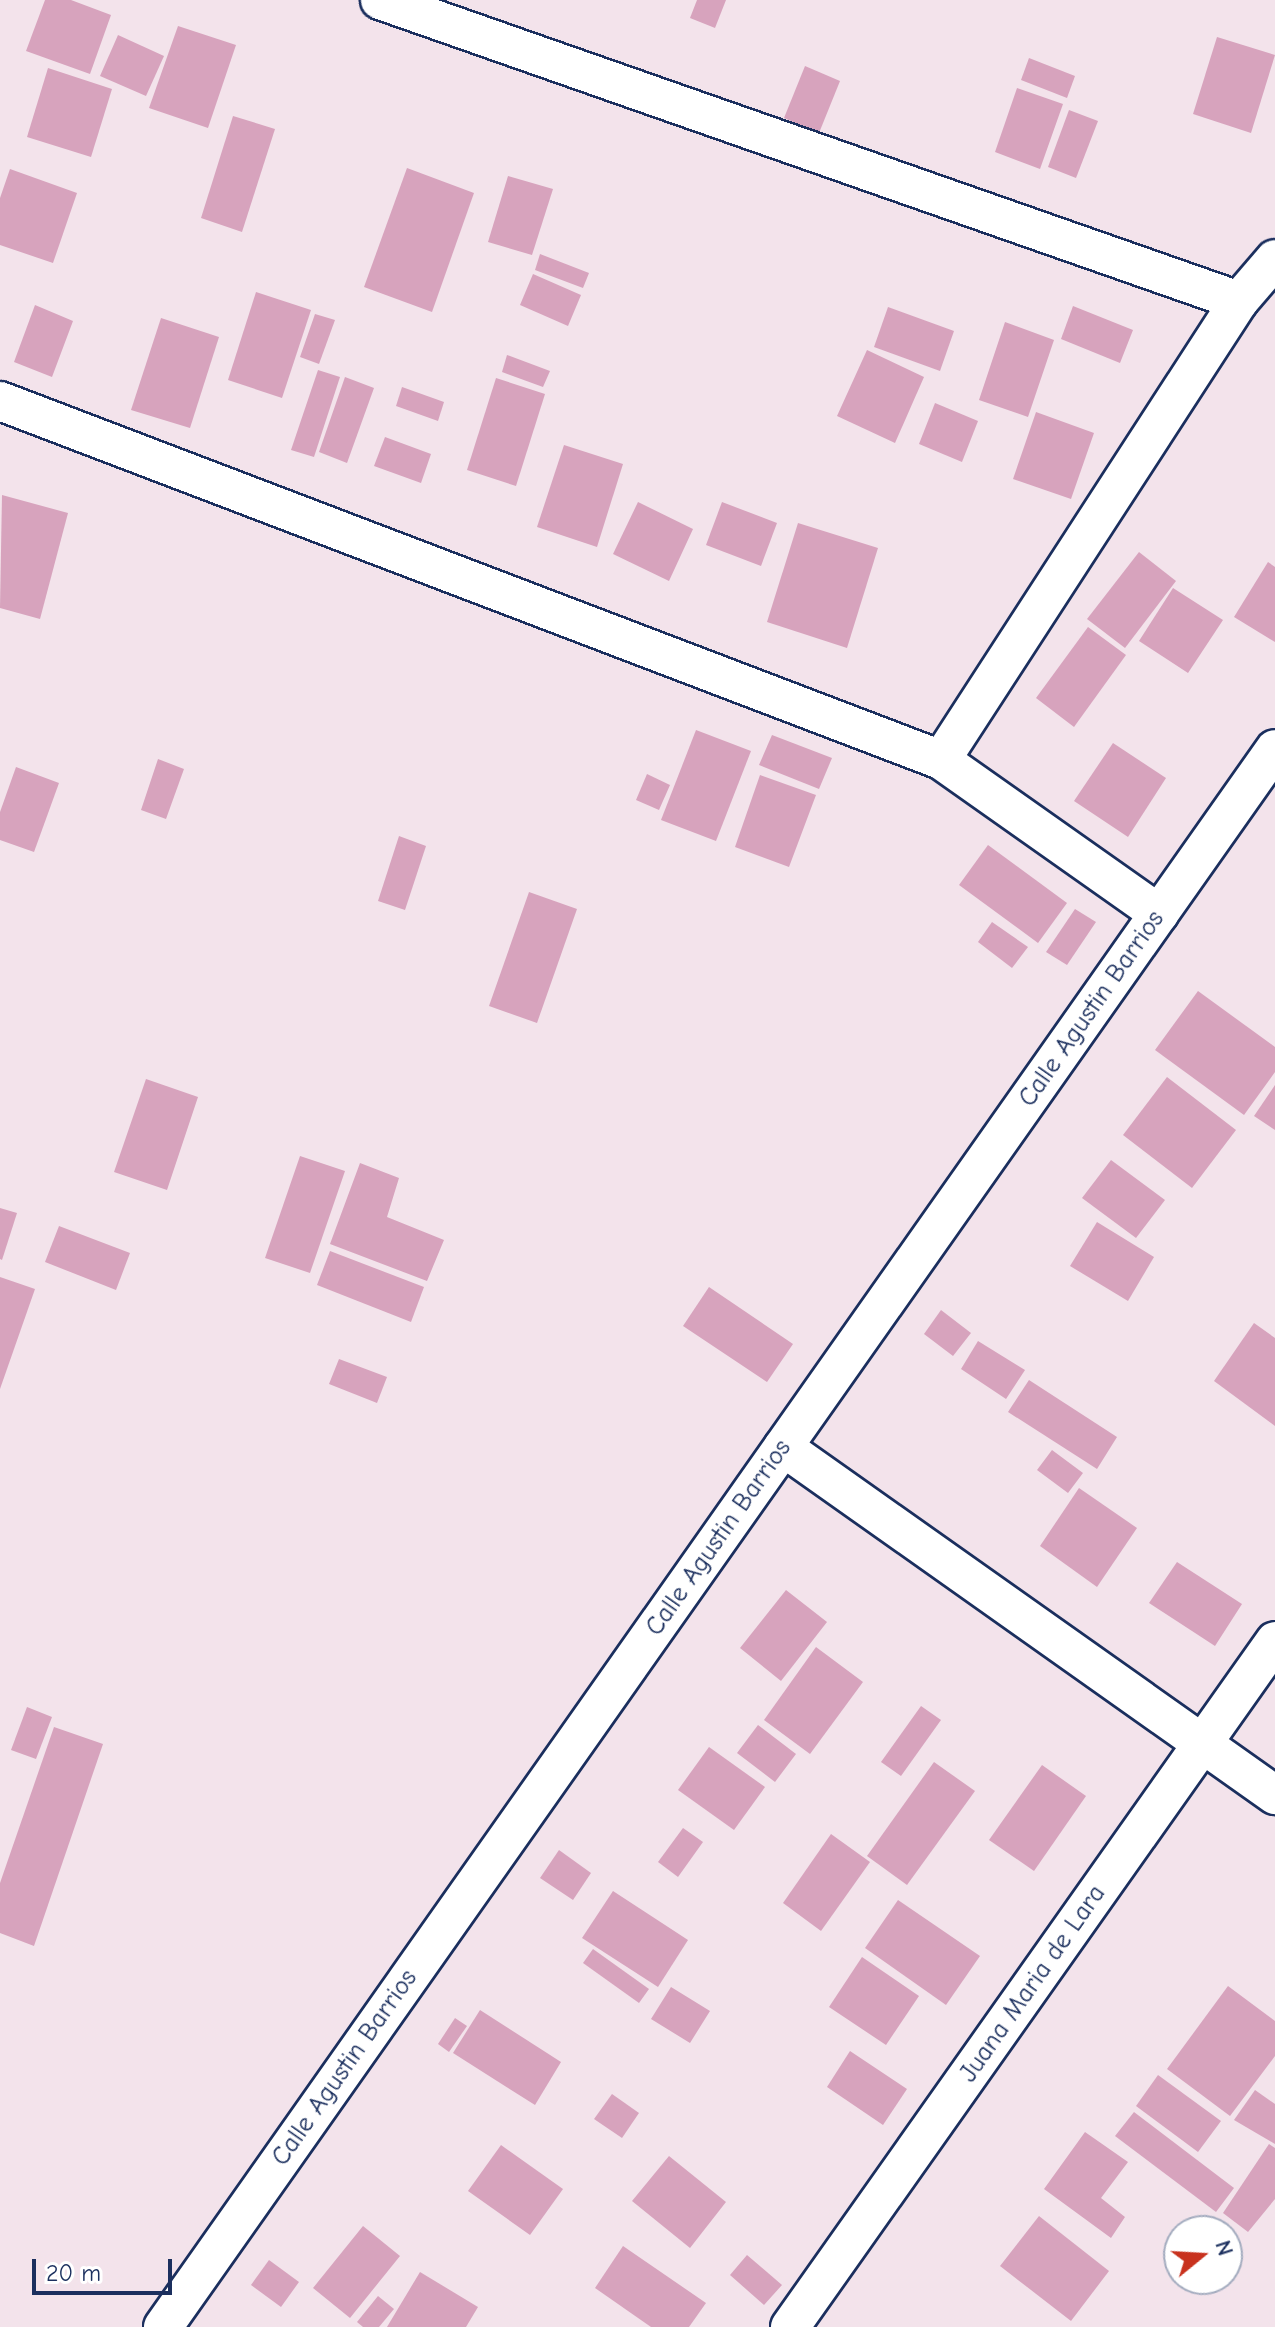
<!DOCTYPE html>
<style>
body{margin:0}
#map{position:relative;width:1275px;height:2327px;overflow:hidden;background:#f3e3eb;font-family:"Comic Neue",sans-serif}
div>[style]{position:absolute}
.building>*{inset:0;background:#d7a3bd}
.roads{filter:drop-shadow(2px 0 #1b2f5e) drop-shadow(-2px 0 #1b2f5e) drop-shadow(0 2px #1b2f5e) drop-shadow(0 -2px #1b2f5e)}
.minor>*{height:38px;margin:-19px;padding:0 19px;transform-origin:19px;border-radius:19px;background:#fff}
span{translate:-50% -50%;white-space:nowrap;text-align:center;line-height:1.15;-webkit-text-stroke:7px #fff;paint-order:stroke}
.street-label{font-size:26px;color:#1b2f5e}
.north{position:absolute;left:1163px;top:2215px;width:80px;height:80px;box-sizing:border-box;background:#fff;border:2px solid #a4acbf;border-radius:50%;rotate:72deg;font-size:22px;font-weight:700;line-height:32px;text-align:center;color:#1b2f5e}
.north::after{content:'';display:block;margin:auto;width:28px;height:36px;background:#c8321e;clip-path:polygon(50% 0,100% 100%,50% 72%,0 100%)}
.scale{position:absolute;left:32px;top:2259px;width:140px;height:36px;box-sizing:border-box;border:4px solid #1b2f5e;border-top:0;padding-left:10px;font-size:24px;line-height:28px;white-space:nowrap;color:#1b2f5e;-webkit-text-stroke:6px #fff;paint-order:stroke}
</style>
<div id="map">
<div class="building">
<i style="clip-path:polygon(45px 0,71px 0,111px 15px,90px 74px,26px 51px)"></i>
<i style="clip-path:polygon(697px 0,726px 0,715px 28px,690px 18px)"></i>
<i style="clip-path:polygon(178px 26px,236px 45px,208px 128px,149px 108px)"></i>
<i style="clip-path:polygon(118px 35px,164px 56px,146px 96px,100px 76px)"></i>
<i style="clip-path:polygon(1217px 37px,1275px 55px,1251px 133px,1193px 114px)"></i>
<i style="clip-path:polygon(1029px 58px,1075px 76px,1067px 98px,1021px 80px)"></i>
<i style="clip-path:polygon(805px 66px,840px 81px,819px 133px,784px 118px)"></i>
<i style="clip-path:polygon(48px 68px,112px 89px,91px 157px,27px 137px)"></i>
<i style="clip-path:polygon(1017px 88px,1063px 104px,1040px 169px,995px 152px)"></i>
<i style="clip-path:polygon(1069px 110px,1098px 121px,1076px 178px,1048px 167px)"></i>
<i style="clip-path:polygon(233px 116px,275px 129px,242px 232px,201px 218px)"></i>
<i style="clip-path:polygon(407px 168px,474px 193px,432px 312px,364px 287px)"></i>
<i style="clip-path:polygon(10px 169px,77px 193px,53px 263px,0 245px,0 198px)"></i>
<i style="clip-path:polygon(508px 176px,553px 189px,532px 255px,488px 242px)"></i>
<i style="clip-path:polygon(540px 254px,589px 273px,583px 288px,535px 270px)"></i>
<i style="clip-path:polygon(533px 274px,581px 295px,568px 326px,520px 305px)"></i>
<i style="clip-path:polygon(256px 292px,311px 310px,282px 398px,228px 380px)"></i>
<i style="clip-path:polygon(35px 305px,73px 321px,52px 377px,14px 362px)"></i>
<i style="clip-path:polygon(1073px 306px,1133px 330px,1120px 363px,1061px 339px)"></i>
<i style="clip-path:polygon(888px 307px,954px 331px,940px 371px,874px 347px)"></i>
<i style="clip-path:polygon(315px 314px,335px 320px,319px 364px,300px 357px)"></i>
<i style="clip-path:polygon(161px 318px,219px 337px,190px 428px,131px 410px)"></i>
<i style="clip-path:polygon(1005px 322px,1054px 340px,1028px 417px,979px 400px)"></i>
<i style="clip-path:polygon(867px 350px,924px 377px,895px 443px,837px 416px)"></i>
<i style="clip-path:polygon(507px 355px,550px 371px,543px 387px,502px 372px)"></i>
<i style="clip-path:polygon(318px 370px,340px 377px,314px 457px,291px 450px)"></i>
<i style="clip-path:polygon(345px 377px,374px 388px,347px 463px,319px 452px)"></i>
<i style="clip-path:polygon(496px 378px,545px 394px,516px 486px,467px 470px)"></i>
<i style="clip-path:polygon(402px 387px,444px 402px,438px 421px,396px 406px)"></i>
<i style="clip-path:polygon(935px 403px,978px 421px,962px 462px,919px 444px)"></i>
<i style="clip-path:polygon(1036px 412px,1094px 433px,1071px 499px,1013px 479px)"></i>
<i style="clip-path:polygon(385px 437px,431px 454px,421px 483px,374px 466px)"></i>
<i style="clip-path:polygon(564px 445px,623px 464px,597px 547px,537px 527px)"></i>
<i style="clip-path:polygon(2px 495px,68px 513px,40px 619px,0 608px)"></i>
<i style="clip-path:polygon(638px 502px,693px 529px,669px 581px,613px 554px)"></i>
<i style="clip-path:polygon(722px 502px,777px 523px,761px 566px,706px 545px)"></i>
<i style="clip-path:polygon(798px 523px,878px 548px,847px 648px,767px 622px)"></i>
<i style="clip-path:polygon(1139px 552px,1176px 581px,1125px 648px,1087px 619px)"></i>
<i style="clip-path:polygon(1268px 562px,1275px 567px,1275px 642px,1234px 617px)"></i>
<i style="clip-path:polygon(1173px 588px,1223px 620px,1188px 673px,1139px 641px)"></i>
<i style="clip-path:polygon(1088px 627px,1126px 655px,1074px 727px,1036px 698px)"></i>
<i style="clip-path:polygon(696px 730px,751px 751px,716px 841px,661px 820px)"></i>
<i style="clip-path:polygon(772px 735px,832px 758px,819px 789px,759px 765px)"></i>
<i style="clip-path:polygon(1113px 743px,1166px 778px,1128px 837px,1074px 801px)"></i>
<i style="clip-path:polygon(158px 759px,184px 769px,166px 819px,141px 810px)"></i>
<i style="clip-path:polygon(16px 767px,59px 783px,34px 852px,0 840px,0 812px)"></i>
<i style="clip-path:polygon(647px 774px,670px 785px,659px 810px,636px 800px)"></i>
<i style="clip-path:polygon(760px 775px,816px 795px,789px 867px,735px 847px)"></i>
<i style="clip-path:polygon(399px 836px,426px 846px,405px 910px,378px 901px)"></i>
<i style="clip-path:polygon(988px 845px,1067px 903px,1038px 943px,959px 885px)"></i>
<i style="clip-path:polygon(529px 892px,577px 909px,537px 1023px,489px 1006px)"></i>
<i style="clip-path:polygon(1075px 909px,1096px 922px,1067px 965px,1046px 952px)"></i>
<i style="clip-path:polygon(992px 922px,1028px 947px,1012px 968px,978px 942px)"></i>
<i style="clip-path:polygon(1198px 991px,1275px 1047px,1275px 1072px,1244px 1115px,1155px 1050px)"></i>
<i style="clip-path:polygon(1167px 1077px,1236px 1130px,1192px 1188px,1123px 1135px)"></i>
<i style="clip-path:polygon(146px 1079px,198px 1097px,167px 1190px,114px 1172px)"></i>
<i style="clip-path:polygon(1275px 1085px,1275px 1130px,1254px 1116px)"></i>
<i style="clip-path:polygon(300px 1156px,345px 1171px,310px 1273px,265px 1258px)"></i>
<i style="clip-path:polygon(1111px 1160px,1165px 1200px,1136px 1238px,1082px 1198px)"></i>
<i style="clip-path:polygon(360px 1163px,399px 1178px,387px 1217px,444px 1240px,427px 1281px,330px 1244px)"></i>
<i style="clip-path:polygon(0 1208px,17px 1213px,2px 1260px,0 1259px)"></i>
<i style="clip-path:polygon(1097px 1222px,1154px 1257px,1128px 1301px,1070px 1266px)"></i>
<i style="clip-path:polygon(59px 1226px,130px 1253px,116px 1290px,45px 1262px)"></i>
<i style="clip-path:polygon(330px 1251px,424px 1287px,411px 1322px,317px 1285px)"></i>
<i style="clip-path:polygon(0 1277px,35px 1289px,0 1389px)"></i>
<i style="clip-path:polygon(709px 1287px,793px 1344px,767px 1382px,683px 1326px)"></i>
<i style="clip-path:polygon(941px 1310px,971px 1333px,953px 1356px,924px 1334px)"></i>
<i style="clip-path:polygon(1254px 1323px,1275px 1338px,1275px 1426px,1214px 1381px)"></i>
<i style="clip-path:polygon(978px 1341px,1025px 1370px,1006px 1399px,961px 1369px)"></i>
<i style="clip-path:polygon(339px 1359px,387px 1377px,377px 1403px,329px 1384px)"></i>
<i style="clip-path:polygon(1029px 1380px,1117px 1437px,1097px 1469px,1008px 1412px)"></i>
<i style="clip-path:polygon(1052px 1450px,1083px 1473px,1068px 1493px,1037px 1470px)"></i>
<i style="clip-path:polygon(1079px 1488px,1137px 1528px,1097px 1587px,1040px 1546px)"></i>
<i style="clip-path:polygon(1177px 1562px,1242px 1604px,1215px 1646px,1149px 1603px)"></i>
<i style="clip-path:polygon(786px 1590px,827px 1622px,781px 1681px,740px 1648px)"></i>
<i style="clip-path:polygon(816px 1647px,863px 1682px,810px 1754px,764px 1720px)"></i>
<i style="clip-path:polygon(921px 1706px,941px 1720px,901px 1776px,881px 1762px)"></i>
<i style="clip-path:polygon(27px 1707px,52px 1717px,36px 1759px,11px 1750px)"></i>
<i style="clip-path:polygon(758px 1725px,796px 1754px,775px 1782px,737px 1753px)"></i>
<i style="clip-path:polygon(54px 1727px,103px 1744px,34px 1946px,0 1933px,0 1883px)"></i>
<i style="clip-path:polygon(709px 1747px,765px 1787px,734px 1830px,678px 1790px)"></i>
<i style="clip-path:polygon(934px 1762px,975px 1791px,907px 1885px,867px 1856px)"></i>
<i style="clip-path:polygon(1042px 1765px,1086px 1796px,1034px 1871px,989px 1840px)"></i>
<i style="clip-path:polygon(683px 1828px,703px 1842px,678px 1877px,658px 1862px)"></i>
<i style="clip-path:polygon(831px 1834px,870px 1862px,821px 1931px,783px 1903px)"></i>
<i style="clip-path:polygon(559px 1850px,591px 1873px,573px 1900px,540px 1878px)"></i>
<i style="clip-path:polygon(613px 1891px,688px 1940px,658px 1987px,582px 1938px)"></i>
<i style="clip-path:polygon(898px 1900px,980px 1956px,946px 2005px,865px 1948px)"></i>
<i style="clip-path:polygon(593px 1949px,649px 1989px,639px 2003px,583px 1963px)"></i>
<i style="clip-path:polygon(862px 1957px,919px 1996px,886px 2045px,829px 2007px)"></i>
<i style="clip-path:polygon(1228px 1986px,1275px 2021px,1275px 2056px,1230px 2116px,1167px 2069px)"></i>
<i style="clip-path:polygon(671px 1987px,710px 2011px,690px 2043px,651px 2019px)"></i>
<i style="clip-path:polygon(480px 2010px,561px 2062px,535px 2105px,453px 2053px)"></i>
<i style="clip-path:polygon(455px 2018px,467px 2026px,449px 2052px,438px 2044px)"></i>
<i style="clip-path:polygon(850px 2051px,907px 2089px,883px 2125px,827px 2087px)"></i>
<i style="clip-path:polygon(1158px 2075px,1221px 2121px,1198px 2152px,1136px 2106px)"></i>
<i style="clip-path:polygon(1255px 2090px,1275px 2104px,1275px 2144px,1234px 2120px)"></i>
<i style="clip-path:polygon(612px 2094px,639px 2113px,622px 2138px,594px 2119px)"></i>
<i style="clip-path:polygon(1134px 2112px,1234px 2188px,1216px 2212px,1115px 2136px)"></i>
<i style="clip-path:polygon(1085px 2132px,1128px 2162px,1101px 2198px,1125px 2217px,1111px 2238px,1044px 2189px)"></i>
<i style="clip-path:polygon(1269px 2144px,1275px 2148px,1275px 2199px,1248px 2232px,1223px 2213px)"></i>
<i style="clip-path:polygon(501px 2145px,563px 2189px,530px 2235px,468px 2191px)"></i>
<i style="clip-path:polygon(669px 2156px,726px 2202px,690px 2248px,632px 2201px)"></i>
<i style="clip-path:polygon(1039px 2216px,1109px 2271px,1071px 2321px,1000px 2266px)"></i>
<i style="clip-path:polygon(363px 2226px,400px 2256px,350px 2318px,313px 2288px)"></i>
<i style="clip-path:polygon(623px 2246px,706px 2303px,689px 2327px,651px 2327px,595px 2288px)"></i>
<i style="clip-path:polygon(747px 2255px,782px 2285px,764px 2305px,730px 2275px)"></i>
<i style="clip-path:polygon(269px 2260px,299px 2282px,281px 2307px,251px 2285px)"></i>
<i style="clip-path:polygon(420px 2272px,478px 2307px,466px 2327px,387px 2327px)"></i>
<i style="clip-path:polygon(378px 2296px,394px 2309px,379px 2327px,363px 2327px,357px 2322px)"></i>
</div>
<div class="roads">
<div class="minor">
<i style="left:380px;top:0;width:910px;rotate:19.31deg"></i>
<i style="left:0;top:401px;width:1007px;rotate:20.88deg"></i>
<i style="left:941px;top:760px;width:267px;rotate:35.2deg"></i>
<i style="left:941px;top:760px;width:547px;rotate:-57.01deg"></i>
<i style="left:1239px;top:301px;width:55px;rotate:-49.4deg"></i>
<i style="left:783px;top:1447px;width:603px;rotate:35.27deg"></i>
<i style="left:163px;top:2327px;width:1930px;rotate:-54.83deg"></i>
<i style="left:790px;top:2327px;width:840px;rotate:-54.74deg"></i>
</div>
</div>
<div class="street-label">
<span style="left:1092px;top:1009px;rotate:-55deg">Calle Agustin Barrios</span>
<span style="left:719px;top:1538px;rotate:-55deg">Calle Agustin Barrios</span>
<span style="left:1033px;top:1984px;rotate:-55deg">Juana Maria de Lara</span>
<span style="left:345px;top:2068px;rotate:-55deg">Calle Agustin Barrios</span>
</div>
<div class="north">N</div>
<div class="scale">20 m</div>
</div>
